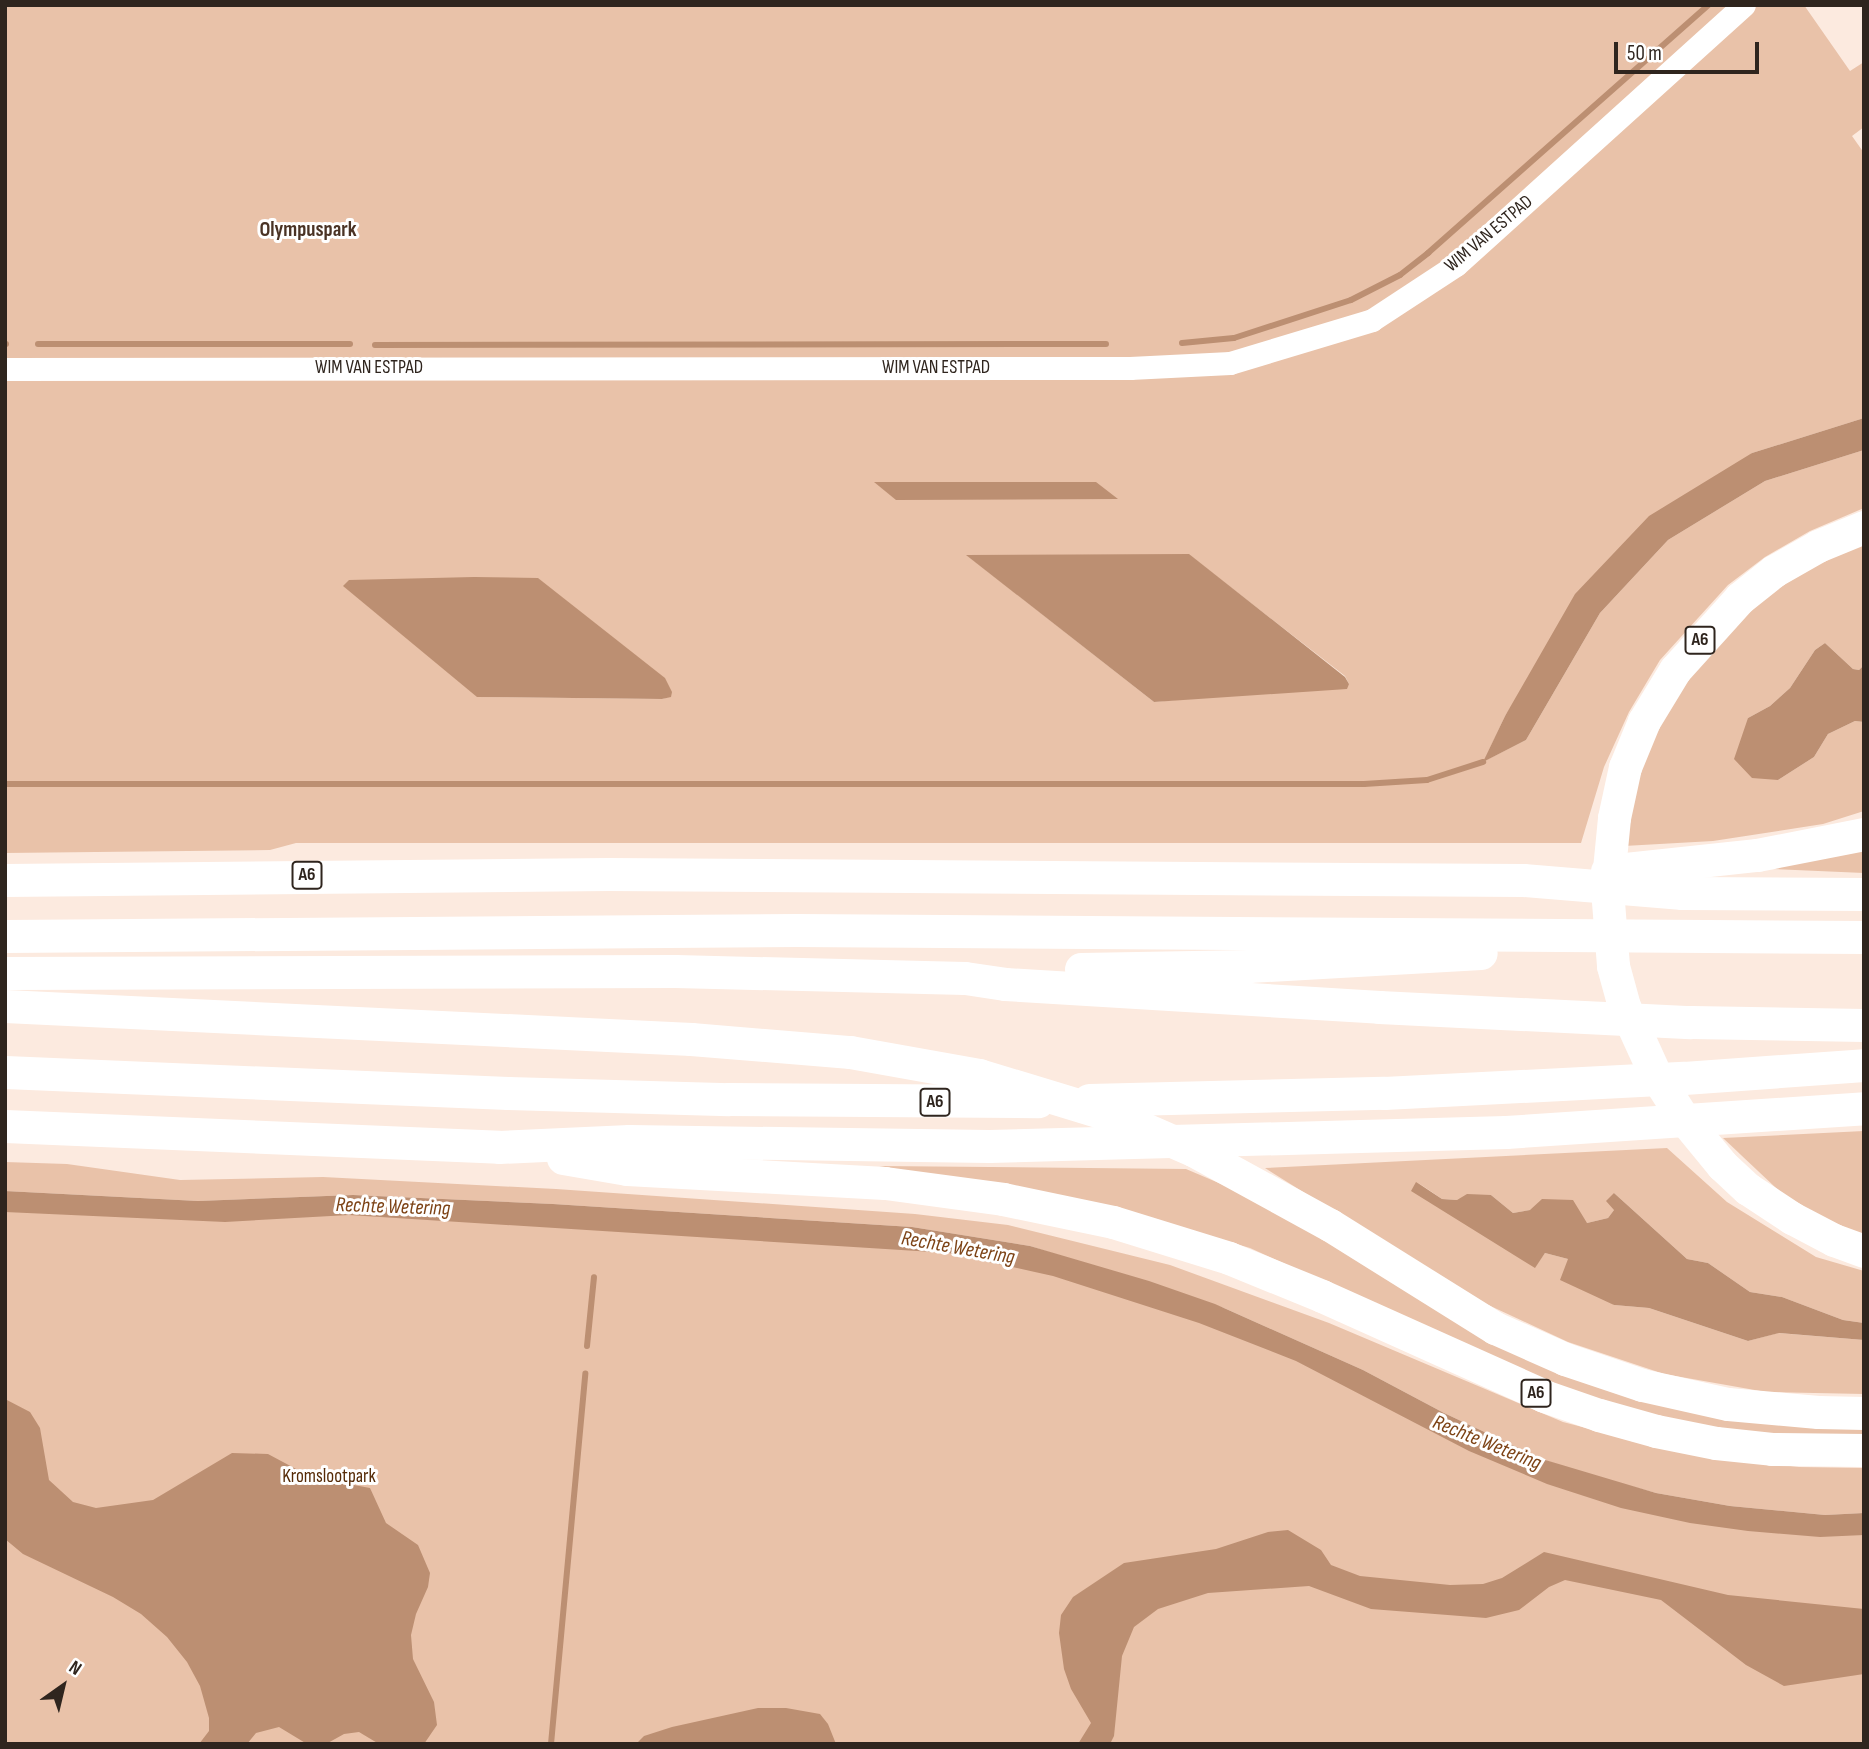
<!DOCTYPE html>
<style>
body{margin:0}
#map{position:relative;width:1869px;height:1749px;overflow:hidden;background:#fceadf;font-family:"Sofia Sans Condensed",sans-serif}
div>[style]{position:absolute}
.green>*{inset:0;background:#e9c2a9}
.water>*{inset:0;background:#bc8f72}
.stream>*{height:6px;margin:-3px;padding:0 3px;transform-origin:3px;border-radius:3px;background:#bc8f72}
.minor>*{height:23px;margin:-11.5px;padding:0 11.5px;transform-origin:11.5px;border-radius:11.5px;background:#fff}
.highway>*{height:33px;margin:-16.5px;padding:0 16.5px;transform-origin:16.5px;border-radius:16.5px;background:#fff}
span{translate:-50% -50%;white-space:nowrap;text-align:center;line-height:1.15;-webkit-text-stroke:6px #fff;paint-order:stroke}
.shield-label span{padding:2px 5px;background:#fff;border:2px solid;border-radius:5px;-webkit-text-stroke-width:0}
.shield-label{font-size:18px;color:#2f251e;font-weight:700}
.street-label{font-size:19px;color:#2f251e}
.park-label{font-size:19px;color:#552a06}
.neighbourhood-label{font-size:21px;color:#4a3325;font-weight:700}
.water-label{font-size:21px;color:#7d4316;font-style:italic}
.frame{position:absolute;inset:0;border:7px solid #2f251e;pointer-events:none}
.north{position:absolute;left:28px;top:1651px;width:70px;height:70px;-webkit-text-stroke:5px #fff;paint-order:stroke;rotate:34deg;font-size:19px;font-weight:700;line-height:28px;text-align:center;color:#2f251e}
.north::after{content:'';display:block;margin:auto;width:24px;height:32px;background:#2f251e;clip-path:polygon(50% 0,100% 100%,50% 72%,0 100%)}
.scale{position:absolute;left:1614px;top:42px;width:145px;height:32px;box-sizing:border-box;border:4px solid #2f251e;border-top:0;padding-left:9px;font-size:21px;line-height:24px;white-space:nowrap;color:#2f251e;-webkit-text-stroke:5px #fff;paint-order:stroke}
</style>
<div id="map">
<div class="green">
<i style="clip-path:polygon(evenodd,5px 5px,1804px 5px,1850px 71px,1864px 62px,1864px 127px,1852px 136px,1864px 153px,1864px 418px,1752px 453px,1522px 690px,1505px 716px,1484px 761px,1526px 740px,1600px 613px,1668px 540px,1765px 481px,1864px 450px,1864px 508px,1810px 531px,1765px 557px,1728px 585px,1660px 660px,1629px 712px,1604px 767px,1581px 843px,296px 843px,270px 850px,5px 853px,5px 5px,967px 555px,1189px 555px,1345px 676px,1349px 684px,1154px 702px,967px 555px,5px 5px,671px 696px,662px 699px,478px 697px,671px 696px)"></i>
<i style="clip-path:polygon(1864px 538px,1864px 665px,1859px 670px,1853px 669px,1825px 643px,1815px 650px,1790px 688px,1770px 706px,1748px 718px,1778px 780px,1814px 757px,1828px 734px,1855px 721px,1864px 722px,1864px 811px,1823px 824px,1713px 841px,1624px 846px,1643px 755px,1683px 676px,1747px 606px)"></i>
<i style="clip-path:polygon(1864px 847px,1864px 873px,1772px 869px,1843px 853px)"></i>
<i style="clip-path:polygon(1864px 1131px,1864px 1237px,1795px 1206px,1723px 1138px)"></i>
<i style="clip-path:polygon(1667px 1148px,1727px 1202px,1816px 1257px,1864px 1271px,1864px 1323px,1843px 1320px,1782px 1297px,1750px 1292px,1708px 1263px,1687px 1259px,1614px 1193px,1614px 1210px,1608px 1218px,1587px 1223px,1530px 1210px,1513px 1213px,1491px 1195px,1457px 1200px,1442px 1199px,1417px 1182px,1535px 1267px,1545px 1253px,1568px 1259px,1614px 1305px,1649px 1308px,1748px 1341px,1778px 1333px,1864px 1340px,1864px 1394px,1766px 1392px,1664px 1374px,1568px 1342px,1471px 1297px,1265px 1168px)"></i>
<i style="clip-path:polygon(5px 1162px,67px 1164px,180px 1180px,323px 1177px,556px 1189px,915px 1214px,1008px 1225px,1170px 1265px,1329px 1323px,1563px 1422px,1679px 1452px,1799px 1467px,1864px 1468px,1864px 1513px,1825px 1515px,1730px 1506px,1656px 1493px,1579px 1472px,1542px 1459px,1444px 1413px,1363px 1370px,1224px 1308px,1030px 1246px,912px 1227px,553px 1204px,353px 1195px,198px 1201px,5px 1191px)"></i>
<i style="clip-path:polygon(879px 1166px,1186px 1169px,1261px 1201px,1503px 1342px,1864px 1419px,1864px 1437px,1772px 1437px,1663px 1419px,1552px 1385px,1250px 1248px,1099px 1204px)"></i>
<i style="clip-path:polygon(492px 1209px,989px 1246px,1175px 1298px,1541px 1472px,1706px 1517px,1864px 1522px,1864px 1744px,5px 1744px,5px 1212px)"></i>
</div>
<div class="water">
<i style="clip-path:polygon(1864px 418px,1864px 450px,1765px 481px,1668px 540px,1600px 613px,1526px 740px,1483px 762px,1505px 716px,1575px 594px,1649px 516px,1752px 453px)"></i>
<i style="clip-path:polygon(874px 482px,1096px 482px,1118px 499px,896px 500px)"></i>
<i style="clip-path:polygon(1189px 554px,1345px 677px,1349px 684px,1347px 689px,1154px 702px,966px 555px)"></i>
<i style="clip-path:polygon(474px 577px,538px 578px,665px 678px,672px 692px,671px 697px,662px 699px,477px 697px,343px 586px,349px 580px)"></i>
<i style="clip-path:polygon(1825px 643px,1853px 669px,1859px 670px,1864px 665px,1864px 722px,1855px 721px,1828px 734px,1814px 757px,1778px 780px,1752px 778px,1734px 759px,1748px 718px,1770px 706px,1790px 688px,1815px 650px)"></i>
<i style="clip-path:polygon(1416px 1182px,1442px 1199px,1457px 1200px,1467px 1194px,1491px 1195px,1513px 1213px,1530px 1210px,1542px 1199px,1573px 1200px,1587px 1223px,1608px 1218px,1614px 1210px,1606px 1201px,1614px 1193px,1687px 1259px,1708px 1263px,1750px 1292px,1782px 1297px,1843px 1320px,1864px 1323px,1864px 1340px,1779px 1333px,1748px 1341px,1649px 1308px,1614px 1305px,1560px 1280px,1568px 1259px,1545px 1253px,1535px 1268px,1411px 1191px)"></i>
<i style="clip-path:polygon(5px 1191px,198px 1201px,353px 1195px,553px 1204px,912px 1227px,1030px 1246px,1149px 1281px,1215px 1304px,1363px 1370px,1444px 1413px,1542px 1459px,1656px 1493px,1730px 1506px,1825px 1515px,1864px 1513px,1864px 1535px,1820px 1537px,1748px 1531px,1690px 1523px,1621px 1508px,1547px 1484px,1469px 1451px,1296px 1361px,1199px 1323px,1053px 1276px,949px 1253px,349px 1215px,225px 1222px,5px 1212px)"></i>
<i style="clip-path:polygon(5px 1399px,30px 1412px,40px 1428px,49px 1480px,73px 1502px,96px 1508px,153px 1500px,232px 1453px,268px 1454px,311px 1477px,370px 1488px,386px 1523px,418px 1545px,430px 1573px,428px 1587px,416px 1614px,411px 1635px,413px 1659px,434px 1702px,437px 1725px,424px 1744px,379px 1744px,359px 1732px,344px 1734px,326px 1744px,307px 1744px,279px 1727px,256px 1733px,247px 1744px,199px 1744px,209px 1731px,209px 1718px,200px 1686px,187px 1662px,167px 1637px,141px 1614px,113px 1597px,23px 1554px,5px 1539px)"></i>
<i style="clip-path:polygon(1288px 1530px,1321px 1550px,1331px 1565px,1360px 1576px,1450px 1585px,1483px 1584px,1502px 1578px,1544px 1552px,1728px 1595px,1864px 1609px,1864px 1674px,1784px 1686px,1746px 1665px,1661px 1600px,1565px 1580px,1549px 1587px,1519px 1610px,1486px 1618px,1371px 1609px,1309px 1586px,1208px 1593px,1158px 1609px,1134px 1627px,1122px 1656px,1114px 1736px,1110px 1744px,1078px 1744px,1091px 1723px,1071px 1689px,1064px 1669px,1059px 1633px,1061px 1615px,1073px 1597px,1124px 1563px,1216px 1549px,1268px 1532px)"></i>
<i style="clip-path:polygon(758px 1708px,786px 1708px,820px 1714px,828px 1724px,836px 1744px,636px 1744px,644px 1736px,672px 1727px)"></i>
</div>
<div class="stream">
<i style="left:1182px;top:343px;width:52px;rotate:-5.5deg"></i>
<i style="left:1234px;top:338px;width:123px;rotate:-18deg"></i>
<i style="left:1351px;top:300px;width:55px;rotate:-27deg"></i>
<i style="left:1400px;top:275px;width:36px;rotate:-38deg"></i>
<i style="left:1428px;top:253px;width:374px;rotate:-41.5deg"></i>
<i style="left:5px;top:344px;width:1px"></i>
<i style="left:38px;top:344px;width:312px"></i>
<i style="left:375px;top:345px;width:731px;rotate:-0.08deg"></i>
<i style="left:5px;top:784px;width:1359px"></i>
<i style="left:1364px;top:784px;width:63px;rotate:-3.6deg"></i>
<i style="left:1427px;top:780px;width:59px;rotate:-17.8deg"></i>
<i style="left:587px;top:1346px;width:69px;rotate:-84.2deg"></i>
<i style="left:551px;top:1744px;width:372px;rotate:-84.7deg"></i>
</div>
<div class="minor">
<i style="left:5px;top:369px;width:1125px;rotate:-0.05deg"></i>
<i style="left:1130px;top:368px;width:100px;rotate:-2.9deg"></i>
<i style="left:1230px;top:363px;width:148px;rotate:-16.8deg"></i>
<i style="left:1372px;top:320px;width:100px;rotate:-33.2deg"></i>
<i style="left:1456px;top:265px;width:388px;rotate:-42.1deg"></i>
</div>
<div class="highway">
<i style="left:1864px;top:527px;width:50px;rotate:157.6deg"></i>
<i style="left:1818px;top:546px;width:51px;rotate:150.4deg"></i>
<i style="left:1774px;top:571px;width:43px;rotate:141.5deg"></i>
<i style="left:1740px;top:598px;width:97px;rotate:132.1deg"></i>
<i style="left:1675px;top:670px;width:60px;rotate:121.3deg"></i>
<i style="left:1644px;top:721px;width:50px;rotate:112.4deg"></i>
<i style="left:1625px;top:767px;width:52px;rotate:102.2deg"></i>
<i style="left:1614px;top:818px;width:71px;rotate:95.6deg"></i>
<i style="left:1607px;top:889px;width:77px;rotate:85.5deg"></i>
<i style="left:1613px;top:966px;width:41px;rotate:74.6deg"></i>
<i style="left:1624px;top:1006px;width:75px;rotate:65.5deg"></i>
<i style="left:1655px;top:1074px;width:49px;rotate:57.6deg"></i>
<i style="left:1681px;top:1115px;width:65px;rotate:50.6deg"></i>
<i style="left:1722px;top:1165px;width:35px;rotate:43deg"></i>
<i style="left:1748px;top:1189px;width:53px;rotate:33.4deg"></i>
<i style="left:1792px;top:1218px;width:47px;rotate:27.6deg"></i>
<i style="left:1834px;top:1240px;width:32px;rotate:20deg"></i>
<i style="left:1607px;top:871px;width:151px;rotate:-6.1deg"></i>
<i style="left:1757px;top:855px;width:109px;rotate:-11.1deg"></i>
<i style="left:5px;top:880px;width:603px;rotate:-0.57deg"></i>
<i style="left:608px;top:874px;width:915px;rotate:0.38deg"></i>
<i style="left:1523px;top:880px;width:160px;rotate:4.7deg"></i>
<i style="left:1682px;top:893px;width:182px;rotate:0.3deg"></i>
<i style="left:5px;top:936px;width:791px;rotate:-0.43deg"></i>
<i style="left:796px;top:930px;width:1068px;rotate:0.38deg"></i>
<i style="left:1081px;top:969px;width:168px;rotate:-1deg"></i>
<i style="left:1249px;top:966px;width:232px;rotate:-3.2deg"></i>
<i style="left:5px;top:973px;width:670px;rotate:-0.17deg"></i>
<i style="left:675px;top:971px;width:290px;rotate:1.4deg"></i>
<i style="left:965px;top:978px;width:40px;rotate:8.5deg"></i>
<i style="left:1005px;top:984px;width:375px;rotate:3.5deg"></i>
<i style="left:1379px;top:1007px;width:312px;rotate:2.8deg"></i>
<i style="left:1691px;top:1022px;width:173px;rotate:1deg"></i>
<i style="left:5px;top:1006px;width:687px;rotate:2.75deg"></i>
<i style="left:691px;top:1039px;width:160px;rotate:4.7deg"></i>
<i style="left:850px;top:1052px;width:131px;rotate:10.1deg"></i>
<i style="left:979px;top:1075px;width:144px;rotate:16.9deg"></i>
<i style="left:1117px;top:1117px;width:83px;rotate:23.5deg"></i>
<i style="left:1193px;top:1150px;width:156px;rotate:28.7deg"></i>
<i style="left:1330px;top:1225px;width:195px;rotate:32deg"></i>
<i style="left:1495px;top:1328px;width:77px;rotate:23.9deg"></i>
<i style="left:1565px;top:1359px;width:81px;rotate:18.7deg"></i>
<i style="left:1642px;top:1385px;width:88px;rotate:12.5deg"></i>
<i style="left:1728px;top:1404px;width:90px;rotate:5.1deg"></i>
<i style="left:1818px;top:1412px;width:46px;rotate:1.2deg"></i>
<i style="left:5px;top:1072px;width:503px;rotate:2.39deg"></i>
<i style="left:508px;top:1093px;width:221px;rotate:1.6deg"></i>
<i style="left:729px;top:1099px;width:309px;rotate:0.4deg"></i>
<i style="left:1089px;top:1100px;width:295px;rotate:-1.4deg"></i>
<i style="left:1384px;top:1093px;width:300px;rotate:-2.9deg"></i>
<i style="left:1684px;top:1078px;width:180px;rotate:-4.1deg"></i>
<i style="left:5px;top:1126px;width:494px;rotate:2.4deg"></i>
<i style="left:499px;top:1147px;width:130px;rotate:-2.6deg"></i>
<i style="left:629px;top:1141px;width:360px;rotate:0.8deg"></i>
<i style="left:989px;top:1146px;width:517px;rotate:-1.55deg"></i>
<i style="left:1506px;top:1132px;width:359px;rotate:-3.8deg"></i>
<i style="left:563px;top:1158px;width:65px;rotate:9.8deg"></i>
<i style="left:627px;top:1169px;width:258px;rotate:3.1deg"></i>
<i style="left:885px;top:1183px;width:119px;rotate:7.7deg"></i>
<i style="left:1003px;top:1199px;width:112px;rotate:11.8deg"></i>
<i style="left:1113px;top:1222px;width:121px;rotate:17.2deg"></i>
<i style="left:1229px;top:1258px;width:100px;rotate:22.2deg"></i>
<i style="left:1322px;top:1296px;width:243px;rotate:24.2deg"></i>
<i style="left:1544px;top:1396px;width:58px;rotate:19.1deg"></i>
<i style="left:1599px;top:1415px;width:59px;rotate:15.7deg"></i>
<i style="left:1656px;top:1431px;width:61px;rotate:11.3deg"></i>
<i style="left:1716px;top:1443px;width:56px;rotate:6.1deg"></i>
<i style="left:1772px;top:1449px;width:92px;rotate:0.6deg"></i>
</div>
<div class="shield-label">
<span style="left:1700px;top:640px">A6</span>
<span style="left:307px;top:875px">A6</span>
<span style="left:935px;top:1102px">A6</span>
<span style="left:1536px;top:1393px">A6</span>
</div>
<div class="street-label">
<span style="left:1489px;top:234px;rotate:-40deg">WIM VAN ESTPAD</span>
<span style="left:369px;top:368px">WIM VAN ESTPAD</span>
<span style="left:936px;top:368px">WIM VAN ESTPAD</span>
</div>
<div class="park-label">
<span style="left:329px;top:1477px">Kromslootpark</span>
</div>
<div class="neighbourhood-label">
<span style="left:308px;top:230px">Olympuspark</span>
</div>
<div class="water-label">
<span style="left:393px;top:1207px;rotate:2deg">Rechte Wetering</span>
<span style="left:958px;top:1248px;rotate:10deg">Rechte Wetering</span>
<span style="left:1487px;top:1443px;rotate:22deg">Rechte Wetering</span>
</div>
<div class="frame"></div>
<div class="north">N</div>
<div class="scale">50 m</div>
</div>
